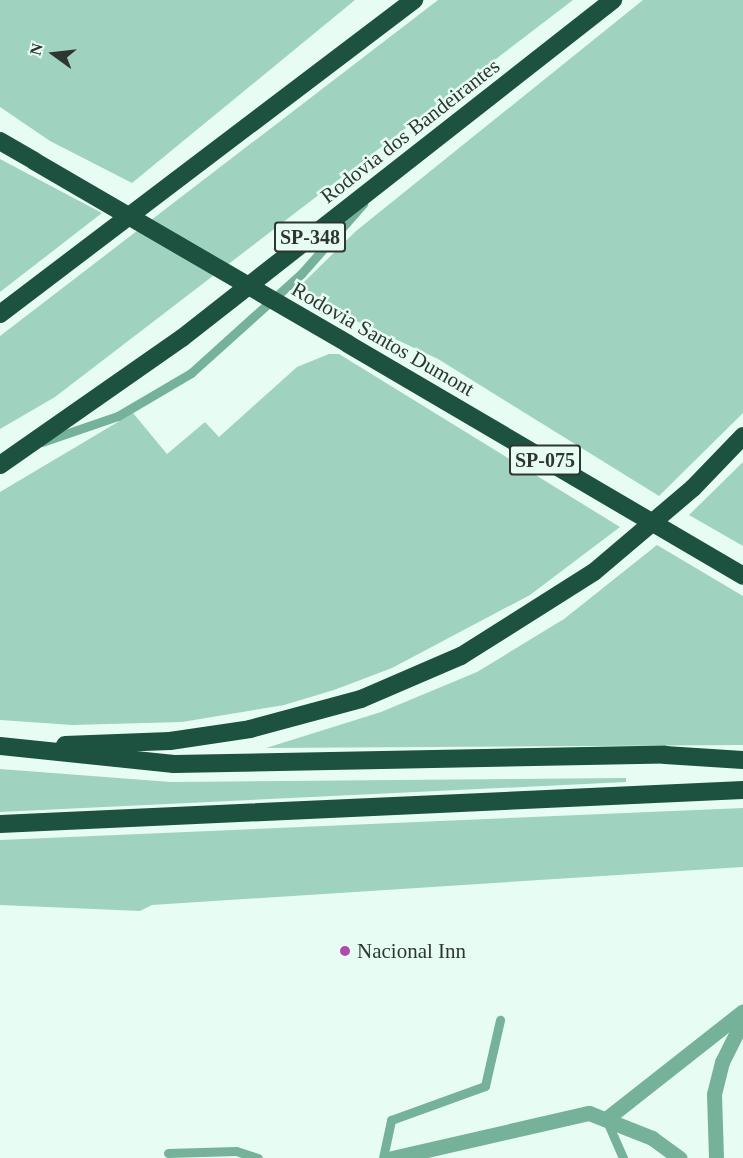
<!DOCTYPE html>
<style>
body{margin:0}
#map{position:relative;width:743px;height:1158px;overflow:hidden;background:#e7fdf3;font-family:"Times New Roman",serif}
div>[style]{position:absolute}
.green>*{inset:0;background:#a0d3bf}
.lane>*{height:9px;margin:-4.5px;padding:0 4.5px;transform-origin:4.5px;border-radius:4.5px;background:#76b19a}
.street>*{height:15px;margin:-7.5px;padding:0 7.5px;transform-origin:7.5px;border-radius:7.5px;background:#76b19a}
.highway>*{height:18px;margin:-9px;padding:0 9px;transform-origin:9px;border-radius:9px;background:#1d5140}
.highway-bridge>*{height:18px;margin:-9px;padding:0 9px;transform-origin:9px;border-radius:9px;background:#1d5140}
.dots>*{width:16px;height:16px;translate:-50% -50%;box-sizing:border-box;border:3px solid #e7fdf3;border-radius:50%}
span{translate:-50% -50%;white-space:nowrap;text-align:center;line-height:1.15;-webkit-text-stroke:5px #e7fdf3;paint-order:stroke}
.shield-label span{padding:2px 4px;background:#e7fdf3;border:2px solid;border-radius:4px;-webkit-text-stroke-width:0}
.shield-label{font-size:20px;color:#2e3633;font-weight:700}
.street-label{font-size:21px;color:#2e3633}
.poi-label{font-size:21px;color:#2e3633}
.left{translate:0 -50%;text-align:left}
.north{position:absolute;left:24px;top:24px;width:60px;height:60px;-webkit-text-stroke:4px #e7fdf3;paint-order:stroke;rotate:285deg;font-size:16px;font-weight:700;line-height:24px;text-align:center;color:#2e3633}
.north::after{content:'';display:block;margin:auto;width:21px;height:27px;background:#2e3633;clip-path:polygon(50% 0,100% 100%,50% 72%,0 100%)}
</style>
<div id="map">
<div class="green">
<i style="clip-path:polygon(0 0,355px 0,132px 183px,50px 141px,0 107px)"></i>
<i style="clip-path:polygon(438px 0,573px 0,55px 397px,0 429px,0 336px)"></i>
<i style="clip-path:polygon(643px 0,743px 0,743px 413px,659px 496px,438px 359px,352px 319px,300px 286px,356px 231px)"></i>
<i style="clip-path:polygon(0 159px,102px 213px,0 292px)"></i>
<i style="clip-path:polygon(329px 354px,339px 354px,620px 527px,530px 595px,392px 668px,334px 690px,284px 705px,182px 722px,72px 725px,0 720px,0 492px,133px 413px,167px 454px,205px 422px,219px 437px,297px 367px)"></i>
<i style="clip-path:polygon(743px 462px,743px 546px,689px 515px)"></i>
<i style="clip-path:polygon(657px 545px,743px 596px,743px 745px,266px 748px,381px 712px,477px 672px,564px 619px)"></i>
<i style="clip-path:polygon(0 769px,171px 782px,626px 778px,626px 782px,0 812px)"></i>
<i style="clip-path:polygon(743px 808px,743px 867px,152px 905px,140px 911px,0 905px,0 840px)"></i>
</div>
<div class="lane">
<i style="left:42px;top:442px;width:80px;rotate:-18.9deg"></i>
<i style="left:118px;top:416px;width:85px;rotate:-30.5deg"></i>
<i style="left:191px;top:373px;width:148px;rotate:-42deg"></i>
<i style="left:301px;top:274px;width:94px;rotate:-48.5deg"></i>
<i style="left:606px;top:1119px;width:43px;rotate:66.4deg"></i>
<i style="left:168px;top:1153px;width:68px;rotate:-1.7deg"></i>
<i style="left:236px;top:1151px;width:23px;rotate:18deg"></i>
<i style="left:383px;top:1158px;width:39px;rotate:-78deg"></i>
<i style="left:391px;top:1120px;width:100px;rotate:-19.9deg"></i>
<i style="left:485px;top:1086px;width:68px;rotate:-77.2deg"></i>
</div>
<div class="street">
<i style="left:606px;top:1119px;width:174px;rotate:-38.2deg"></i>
<i style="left:392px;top:1158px;width:202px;rotate:-12.9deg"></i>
<i style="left:589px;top:1113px;width:68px;rotate:21.6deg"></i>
<i style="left:652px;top:1138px;width:34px;rotate:36deg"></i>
<i style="left:716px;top:1158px;width:64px;rotate:-91.8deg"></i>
<i style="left:714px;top:1094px;width:33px;rotate:-76deg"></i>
<i style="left:722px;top:1062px;width:47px;rotate:-63.4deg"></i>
</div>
<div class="highway">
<i style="left:0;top:141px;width:39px;rotate:30deg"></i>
<i style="left:0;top:314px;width:520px;rotate:-37.18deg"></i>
<i style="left:348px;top:344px;width:458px;rotate:30.4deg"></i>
<i style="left:0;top:465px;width:222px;rotate:-34.9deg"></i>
<i style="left:182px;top:338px;width:548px;rotate:-38.1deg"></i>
<i style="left:65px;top:745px;width:105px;rotate:-2.2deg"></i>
<i style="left:170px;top:741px;width:81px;rotate:-8.5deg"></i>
<i style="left:250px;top:729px;width:115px;rotate:-15.1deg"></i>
<i style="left:361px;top:699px;width:109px;rotate:-23.3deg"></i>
<i style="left:461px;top:656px;width:157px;rotate:-32.3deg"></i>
<i style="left:0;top:746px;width:175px;rotate:5.9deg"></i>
<i style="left:174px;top:764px;width:491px;rotate:-1.1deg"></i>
<i style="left:665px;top:755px;width:78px;rotate:3.7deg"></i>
<i style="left:0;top:824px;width:744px;rotate:-2.62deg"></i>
</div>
<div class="highway-bridge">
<i style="left:34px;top:161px;width:363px;rotate:30.2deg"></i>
<i style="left:594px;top:572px;width:130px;rotate:-40.3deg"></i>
<i style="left:693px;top:488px;width:72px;rotate:-46.1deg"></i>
</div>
<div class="dots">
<i style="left:345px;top:951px;background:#b14aad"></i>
</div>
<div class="shield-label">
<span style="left:310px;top:237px">SP-348</span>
<span style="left:545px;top:460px">SP-075</span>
</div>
<div class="street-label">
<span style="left:410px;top:131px;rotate:-38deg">Rodovia dos Bandeirantes</span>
<span style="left:383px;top:339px;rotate:30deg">Rodovia Santos Dumont</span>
</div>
<div class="poi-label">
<span class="left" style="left:357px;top:951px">Nacional Inn</span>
</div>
<div class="north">N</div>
</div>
